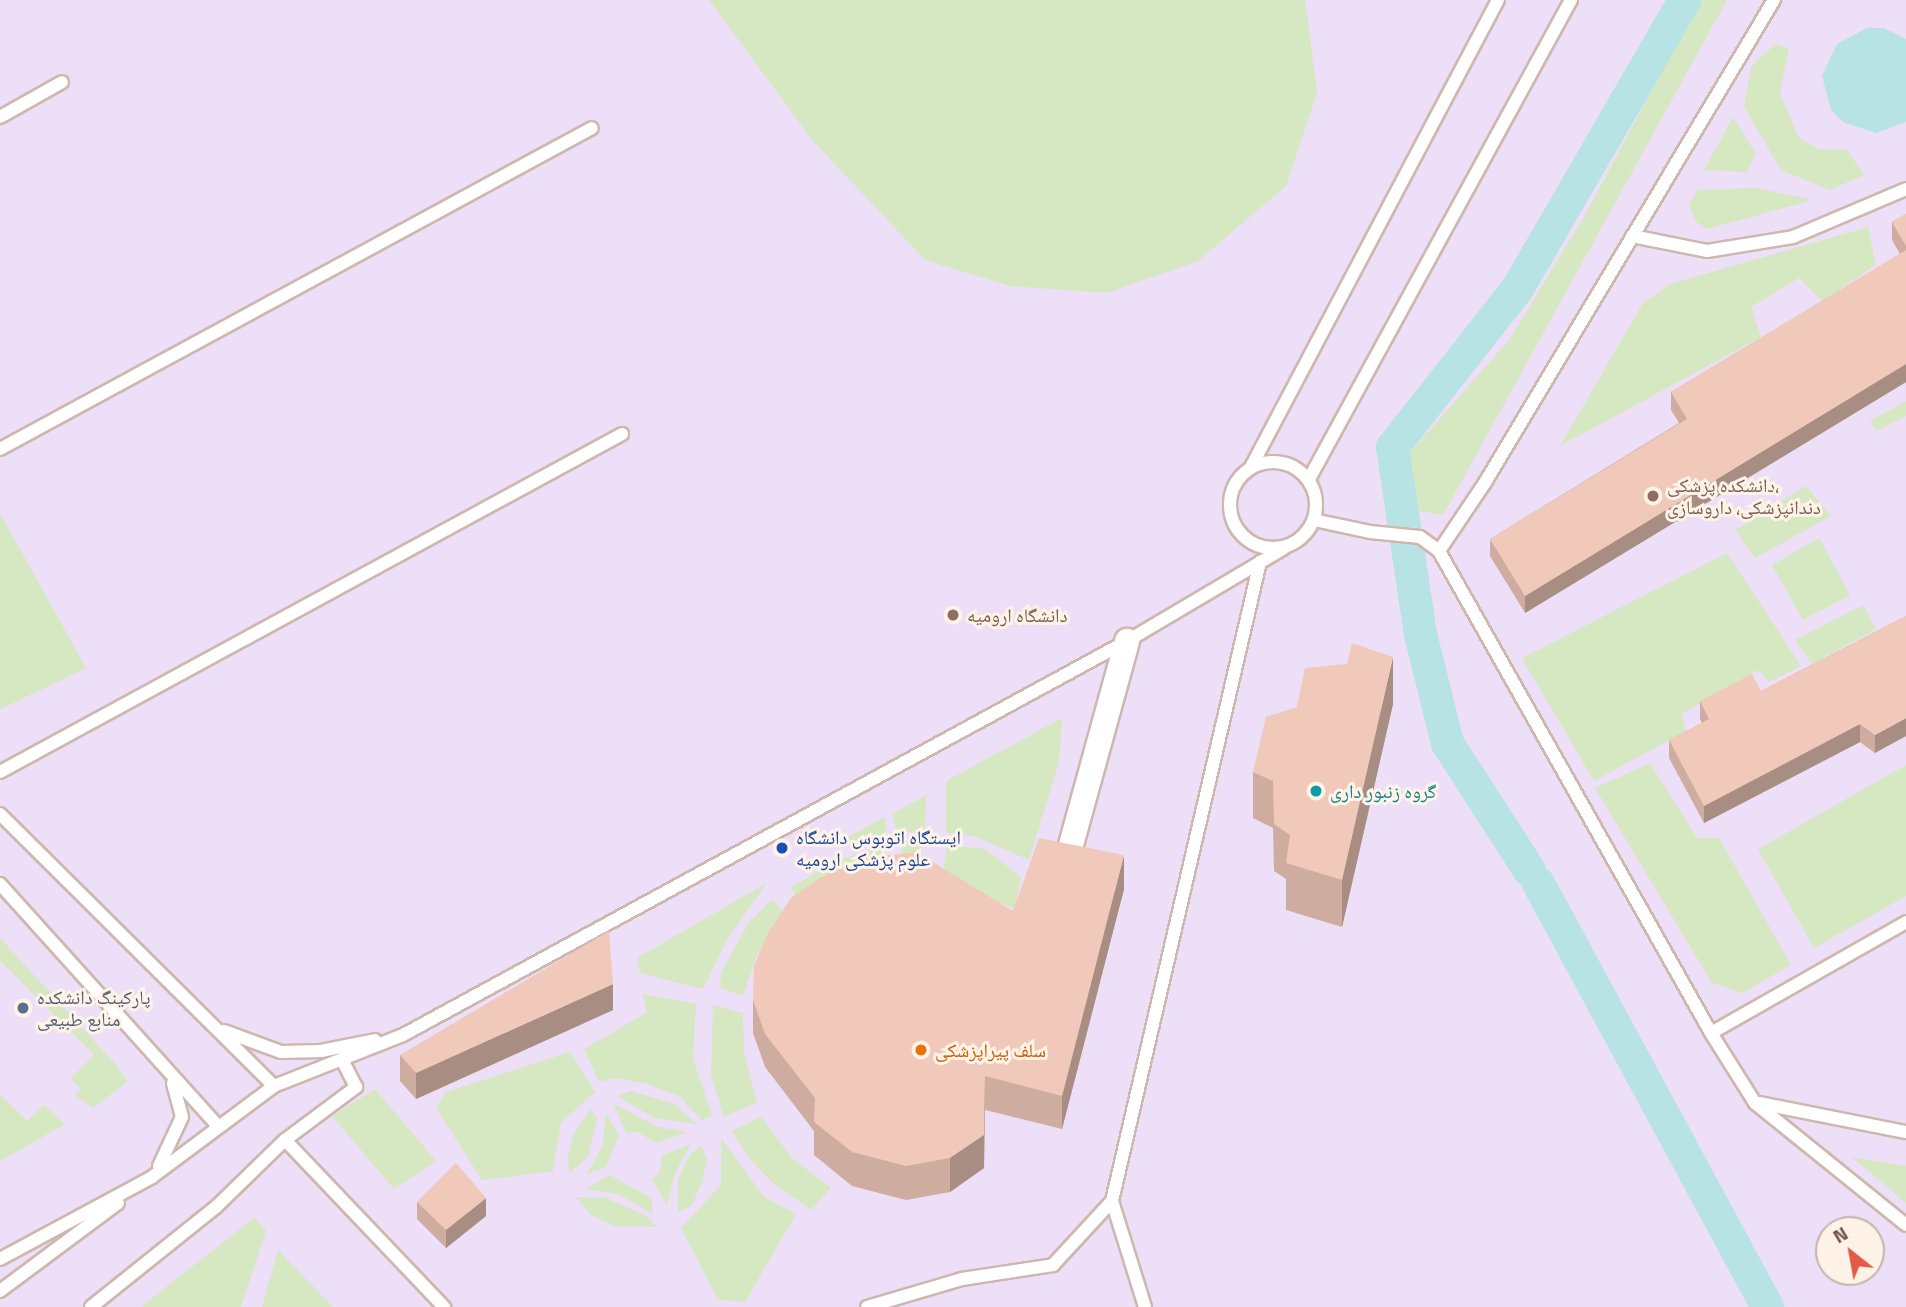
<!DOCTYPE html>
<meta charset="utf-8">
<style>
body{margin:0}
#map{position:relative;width:1906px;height:1307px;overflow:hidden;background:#fbeee2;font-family:"Titillium Web","Noto Naskh Arabic",sans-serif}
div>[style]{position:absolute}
.education>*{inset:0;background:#ecdff7}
.green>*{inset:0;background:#d5e8c1}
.water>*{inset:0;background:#b7e3e4}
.canal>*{height:33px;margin:-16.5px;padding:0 16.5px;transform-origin:16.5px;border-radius:16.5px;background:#b7e3e4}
.roads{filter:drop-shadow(2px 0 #ceb7ac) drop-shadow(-2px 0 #ceb7ac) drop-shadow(0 2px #ceb7ac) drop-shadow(0 -2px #ceb7ac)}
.service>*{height:12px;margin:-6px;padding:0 6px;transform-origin:6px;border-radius:6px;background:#fff}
.service>.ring{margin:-6px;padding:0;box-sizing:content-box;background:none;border:12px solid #fff;border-radius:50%}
.minor>*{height:24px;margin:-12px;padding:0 12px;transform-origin:12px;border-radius:12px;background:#fff}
.wall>*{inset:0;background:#ceada0}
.shaded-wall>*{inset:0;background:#a88d82}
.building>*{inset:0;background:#f0c9ba}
.dots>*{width:19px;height:19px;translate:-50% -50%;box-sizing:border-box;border:4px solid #fff3e8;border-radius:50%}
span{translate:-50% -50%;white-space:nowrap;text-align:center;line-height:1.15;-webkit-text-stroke:6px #fff3e8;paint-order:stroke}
.education-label{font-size:19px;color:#785e54}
.left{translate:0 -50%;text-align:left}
.culture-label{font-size:19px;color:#0d838f}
.transit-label{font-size:19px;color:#164399}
.service-label{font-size:19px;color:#4e5e75}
.food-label{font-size:19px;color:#c56008}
.north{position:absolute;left:1815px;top:1216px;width:70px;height:70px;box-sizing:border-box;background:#fff3e8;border:2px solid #c7b3a8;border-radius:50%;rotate:329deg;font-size:19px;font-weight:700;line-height:28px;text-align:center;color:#725349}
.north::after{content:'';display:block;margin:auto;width:24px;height:32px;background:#e35a49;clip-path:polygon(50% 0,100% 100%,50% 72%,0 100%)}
</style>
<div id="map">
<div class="education">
<i style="clip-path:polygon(evenodd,0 0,1906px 0,1906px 1307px,0 1307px,0 0,1829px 1230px,1871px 1230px,1871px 1272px,1829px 1272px,1829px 1230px)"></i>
</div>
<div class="green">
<i style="clip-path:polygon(709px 0,1305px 0,1317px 93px,1286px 186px,1198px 261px,1107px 293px,1010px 286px,925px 260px,813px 141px)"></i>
<i style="clip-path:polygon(1700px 0,1727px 0,1443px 515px,1409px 509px,1397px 487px,1405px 458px,1510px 339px,1585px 215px)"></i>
<i style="clip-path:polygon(1775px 44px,1789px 48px,1780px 93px,1799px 138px,1819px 149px,1847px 150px,1864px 175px,1830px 190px,1781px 170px,1744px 107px,1751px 67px)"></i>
<i style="clip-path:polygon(1733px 117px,1756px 154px,1747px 172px,1704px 170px)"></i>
<i style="clip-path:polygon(1756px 188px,1813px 200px,1707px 229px,1695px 221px,1689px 204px,1698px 190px)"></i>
<i style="clip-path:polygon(1868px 227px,1876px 265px,1822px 301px,1799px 278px,1751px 307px,1761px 337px,1560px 446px,1643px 303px,1670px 284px)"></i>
<i style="clip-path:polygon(1906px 401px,1906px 416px,1877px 431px,1870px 421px)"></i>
<i style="clip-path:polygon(1806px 486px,1831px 516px,1755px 558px,1735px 530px)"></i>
<i style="clip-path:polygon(0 513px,86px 668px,1px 709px,0 708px)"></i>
<i style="clip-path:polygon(1819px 538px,1850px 595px,1803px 620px,1772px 565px)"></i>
<i style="clip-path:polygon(1727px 553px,1801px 666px,1769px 682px,1758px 670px,1682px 714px,1686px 731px,1594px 781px,1522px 658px)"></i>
<i style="clip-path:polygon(1863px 605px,1876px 629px,1812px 664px,1795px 640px)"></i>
<i style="clip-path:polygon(1062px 718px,1059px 762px,1029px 860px,973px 836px,946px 833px,946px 781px)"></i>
<i style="clip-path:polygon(1650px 763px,1697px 838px,1719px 838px,1791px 965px,1742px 993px,1712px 983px,1595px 788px)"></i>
<i style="clip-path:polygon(1906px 765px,1906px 896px,1814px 948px,1758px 849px)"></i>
<i style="clip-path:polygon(926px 795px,925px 834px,896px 830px,892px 814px)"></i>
<i style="clip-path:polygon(885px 817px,886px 834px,829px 847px)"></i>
<i style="clip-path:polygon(902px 842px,923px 842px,919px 878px,903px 875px)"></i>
<i style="clip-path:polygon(947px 845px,985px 849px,1021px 877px,1015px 909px,942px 880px)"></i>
<i style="clip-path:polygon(882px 846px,884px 877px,806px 910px,790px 888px,833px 862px)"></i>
<i style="clip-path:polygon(767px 883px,729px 936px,703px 989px,640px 973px,637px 958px)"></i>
<i style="clip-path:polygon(772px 899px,791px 920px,758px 952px,743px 996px,720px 988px,721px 972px,750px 921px)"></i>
<i style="clip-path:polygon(0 938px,118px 1067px,127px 1082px,93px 1108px,75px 1095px,81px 1089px,71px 1078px,94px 1055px,0 961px)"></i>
<i style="clip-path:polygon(643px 994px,696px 1004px,693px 1059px,712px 1115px,702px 1120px,680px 1097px,648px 1084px,615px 1078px,599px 1082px,584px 1049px,646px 1013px)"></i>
<i style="clip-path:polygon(713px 1005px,743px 1013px,744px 1054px,757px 1102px,724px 1117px,711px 1075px)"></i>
<i style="clip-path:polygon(570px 1052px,595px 1092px,561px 1123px,553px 1171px,482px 1180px,436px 1108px,446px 1092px)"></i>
<i style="clip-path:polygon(375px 1089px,436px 1161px,394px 1189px,332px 1116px)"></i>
<i style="clip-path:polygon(631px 1091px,674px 1104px,697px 1124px,654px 1118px,617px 1096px)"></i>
<i style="clip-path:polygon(0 1094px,27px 1121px,44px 1105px,65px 1124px,0 1161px)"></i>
<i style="clip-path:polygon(614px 1104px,658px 1127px,688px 1132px,657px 1143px,637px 1132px,626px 1133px)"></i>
<i style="clip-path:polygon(591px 1109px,597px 1118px,588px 1157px,569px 1173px,568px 1156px,575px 1131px)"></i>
<i style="clip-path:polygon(606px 1113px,619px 1135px,606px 1167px,587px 1174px,603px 1145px)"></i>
<i style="clip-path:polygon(761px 1117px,792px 1158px,831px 1188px,811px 1210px,772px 1182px,748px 1157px,732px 1131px)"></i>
<i style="clip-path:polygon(721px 1138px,763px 1196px,796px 1214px,745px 1302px,718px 1300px,681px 1228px,721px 1185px)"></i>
<i style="clip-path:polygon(691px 1144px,675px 1173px,667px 1205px,652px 1180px,660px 1171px,662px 1155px)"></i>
<i style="clip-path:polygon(701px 1146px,707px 1159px,702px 1182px,692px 1205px,678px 1213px,678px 1179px,690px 1155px)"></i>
<i style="clip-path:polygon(1852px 1157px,1906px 1166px,1906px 1203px)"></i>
<i style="clip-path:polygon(610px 1175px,651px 1198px,653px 1214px,618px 1194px,585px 1189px)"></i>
<i style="clip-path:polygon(576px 1197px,606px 1198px,647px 1216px,656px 1227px,614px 1226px,591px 1215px)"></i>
<i style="clip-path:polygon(255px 1217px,266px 1231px,241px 1307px,141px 1307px)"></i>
<i style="clip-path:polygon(278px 1250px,333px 1307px,262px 1307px)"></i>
</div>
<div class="water">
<i style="clip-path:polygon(1867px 28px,1884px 28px,1906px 39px,1906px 122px,1876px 133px,1843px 122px,1831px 110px,1822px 76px,1837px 44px)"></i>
</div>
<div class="canal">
<i style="left:1529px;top:870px;width:151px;rotate:-122.8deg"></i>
<i style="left:1447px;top:743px;width:112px;rotate:-103.9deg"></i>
<i style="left:1420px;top:634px;width:189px;rotate:-98.5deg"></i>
<i style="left:1392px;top:447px;width:202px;rotate:-51.8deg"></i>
<i style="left:1517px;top:288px;width:333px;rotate:-59.9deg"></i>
<i style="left:1538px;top:883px;width:482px;rotate:61.6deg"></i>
</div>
<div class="roads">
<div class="service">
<i style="left:0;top:117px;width:71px;rotate:-29.4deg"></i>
<i style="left:1632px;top:236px;width:76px;rotate:11.3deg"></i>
<i style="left:1707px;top:251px;width:87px;rotate:-9.2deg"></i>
<i style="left:1793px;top:237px;width:123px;rotate:-23deg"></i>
<i style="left:0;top:449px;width:673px;rotate:-28.47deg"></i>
<i class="ring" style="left:1230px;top:462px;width:74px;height:74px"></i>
<i style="left:1251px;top:467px;width:528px;rotate:-62.13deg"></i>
<i style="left:1309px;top:479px;width:546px;rotate:-61.32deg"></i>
<i style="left:1314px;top:520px;width:57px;rotate:12.1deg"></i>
<i style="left:1370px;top:532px;width:50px;rotate:5.7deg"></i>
<i style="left:1420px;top:537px;width:24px;rotate:36deg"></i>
<i style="left:1439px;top:551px;width:553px;rotate:60.56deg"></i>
<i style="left:1711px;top:1033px;width:83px;rotate:57.8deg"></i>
<i style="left:1755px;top:1103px;width:194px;rotate:38.9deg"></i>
<i style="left:1439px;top:551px;width:84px;rotate:-56.1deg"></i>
<i style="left:1486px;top:481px;width:561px;rotate:-59.09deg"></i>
<i style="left:0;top:772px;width:708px;rotate:-28.52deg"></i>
<i style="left:0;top:814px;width:386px;rotate:44.8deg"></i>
<i style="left:0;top:884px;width:324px;rotate:48deg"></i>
<i style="left:224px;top:1031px;width:61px;rotate:20.2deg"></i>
<i style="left:281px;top:1052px;width:40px;rotate:-1.4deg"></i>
<i style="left:321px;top:1051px;width:55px;rotate:-11.5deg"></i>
<i style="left:1711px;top:1033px;width:224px;rotate:-29.6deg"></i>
<i style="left:1759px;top:1103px;width:150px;rotate:11.2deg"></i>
<i style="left:285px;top:1140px;width:231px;rotate:46.4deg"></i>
<i style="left:159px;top:1166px;width:54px;rotate:-64.9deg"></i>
<i style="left:182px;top:1117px;width:35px;rotate:-105deg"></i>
<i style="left:1112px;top:1201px;width:111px;rotate:72.7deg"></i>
<i style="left:0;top:1259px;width:173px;rotate:-28.3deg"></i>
<i style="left:152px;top:1177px;width:152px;rotate:-36.7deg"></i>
<i style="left:274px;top:1086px;width:139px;rotate:-21.6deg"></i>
<i style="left:403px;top:1035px;width:824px;rotate:-28.55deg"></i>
<i style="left:1127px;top:641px;width:182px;rotate:-30.6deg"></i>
<i style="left:0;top:1291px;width:147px;rotate:-36.7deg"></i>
<i style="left:91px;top:1307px;width:160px;rotate:-38.7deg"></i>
<i style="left:216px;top:1207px;width:96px;rotate:-44.2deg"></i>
<i style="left:285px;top:1140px;width:89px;rotate:-36.7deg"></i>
<i style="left:356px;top:1087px;width:30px;rotate:-117deg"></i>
<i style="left:867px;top:1307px;width:99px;rotate:-16.4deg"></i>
<i style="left:962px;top:1279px;width:92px;rotate:-8.7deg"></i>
<i style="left:1053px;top:1265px;width:87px;rotate:-47.3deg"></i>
<i style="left:1112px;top:1201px;width:656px;rotate:-76.96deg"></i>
</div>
<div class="minor">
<i style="left:1069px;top:852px;width:219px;rotate:-74.6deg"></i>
</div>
</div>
<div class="wall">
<i style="clip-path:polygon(1906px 214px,1906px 382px,1525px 613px,1490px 556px,1490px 539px,1679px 423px,1671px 410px,1671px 392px,1900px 254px,1892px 240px,1892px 222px)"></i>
<i style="clip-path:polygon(1906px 616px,1875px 753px,1860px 742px,1704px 823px,1669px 758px,1669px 740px,1702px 723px,1700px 719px,1700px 701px,1761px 691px)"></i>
<i style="clip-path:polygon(1393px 704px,1342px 927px,1286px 910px,1286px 879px,1274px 871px,1273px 828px,1253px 818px,1253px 772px)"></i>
<i style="clip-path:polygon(1124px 889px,1062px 1129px,985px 1110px,984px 1168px,950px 1192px,906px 1200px,852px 1186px,814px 1155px,814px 1131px,765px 1067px,753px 1033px,753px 1000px,1013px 911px)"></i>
<i style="clip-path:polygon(613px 1010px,416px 1099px,400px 1081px,400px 1055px)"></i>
<i style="clip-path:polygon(417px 1202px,486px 1216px,446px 1248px,417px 1219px)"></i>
</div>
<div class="shaded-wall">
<i style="clip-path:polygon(1906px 364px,1906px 382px,1525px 613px,1525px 596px)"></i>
<i style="clip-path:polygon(1393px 657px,1393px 704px,1342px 927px,1342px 880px)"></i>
<i style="clip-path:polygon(1906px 718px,1906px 736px,1875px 753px,1875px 735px)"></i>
<i style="clip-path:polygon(1860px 724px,1860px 742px,1704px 823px,1704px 806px)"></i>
<i style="clip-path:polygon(1124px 855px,1124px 889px,1062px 1129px,1062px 1096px)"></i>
<i style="clip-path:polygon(613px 984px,613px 1010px,416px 1099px,416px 1073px)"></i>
<i style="clip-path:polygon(985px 1076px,984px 1168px,950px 1192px,950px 1158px)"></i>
<i style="clip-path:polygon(486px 1198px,486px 1216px,446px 1248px,446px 1230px)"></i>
</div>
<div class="building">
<i style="clip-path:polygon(1906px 214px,1906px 246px,1892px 222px)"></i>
<i style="clip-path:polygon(1906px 250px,1906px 364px,1525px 596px,1490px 539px,1687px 419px,1671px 392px)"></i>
<i style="clip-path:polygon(1906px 616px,1906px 718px,1875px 735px,1860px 724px,1704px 806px,1669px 740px,1709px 719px,1700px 701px,1752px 674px,1761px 691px)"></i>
<i style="clip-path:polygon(1352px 643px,1393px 657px,1342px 880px,1286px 863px,1290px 835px,1274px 824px,1273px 781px,1253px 772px,1266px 717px,1297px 707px,1305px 668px,1347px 664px)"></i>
<i style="clip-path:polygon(1039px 838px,1124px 855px,1062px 1096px,985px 1076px,984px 1135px,950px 1158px,906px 1166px,852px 1152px,814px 1122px,815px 1098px,765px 1034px,753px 1000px,754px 966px,768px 933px,791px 898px,820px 878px,863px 858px,916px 852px,1013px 911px)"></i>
<i style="clip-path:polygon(609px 931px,613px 984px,416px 1073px,400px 1055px)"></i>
<i style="clip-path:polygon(456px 1163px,486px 1198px,446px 1230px,417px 1202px)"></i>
</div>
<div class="dots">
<i style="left:1653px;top:496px;background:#8d6e63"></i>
<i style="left:953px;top:615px;background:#8d6e63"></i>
<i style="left:1316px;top:791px;background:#0f9aa8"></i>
<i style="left:782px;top:848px;background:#1a4fb4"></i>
<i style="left:23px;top:1008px;background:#5c6f8a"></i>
<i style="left:921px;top:1050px;background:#e8710a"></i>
</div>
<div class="education-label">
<span class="left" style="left:1667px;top:496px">دانشکده پزشکی،<br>دندانپزشکی، داروسازی</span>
<span class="left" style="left:967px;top:615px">دانشگاه ارومیه</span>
</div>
<div class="culture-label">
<span class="left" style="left:1330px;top:791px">گروه زنبور داری</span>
</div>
<div class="transit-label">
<span class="left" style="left:796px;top:848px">ایستگاه اتوبوس دانشگاه<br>علوم پزشکی ارومیه</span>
</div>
<div class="service-label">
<span class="left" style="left:37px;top:1008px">پارکینگ دانشکده<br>منابع طبیعی</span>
</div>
<div class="food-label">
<span class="left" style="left:935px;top:1050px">سلف پیراپزشکی</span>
</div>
<div class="north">N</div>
</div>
